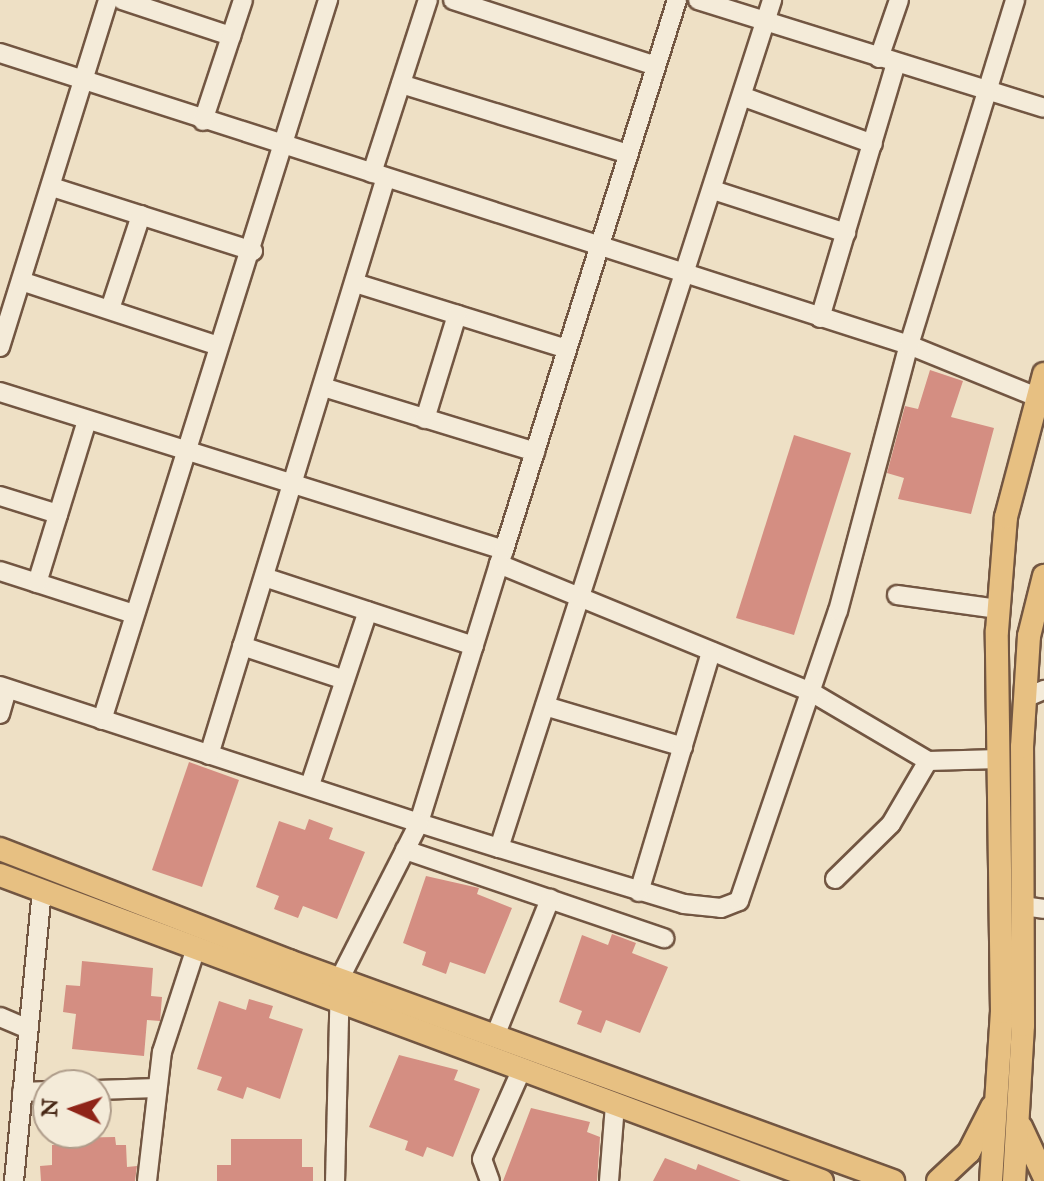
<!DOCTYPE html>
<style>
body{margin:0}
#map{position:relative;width:1044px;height:1181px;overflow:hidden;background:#eee0c5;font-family:"IM FELL Great Primer",serif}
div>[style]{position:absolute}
.building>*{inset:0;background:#d48e82}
.roads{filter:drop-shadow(2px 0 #725642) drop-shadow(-2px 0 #725642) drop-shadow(0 2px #725642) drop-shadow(0 -2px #725642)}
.minor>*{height:18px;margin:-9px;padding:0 9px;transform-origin:9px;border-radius:9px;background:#f4ebd9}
.major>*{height:22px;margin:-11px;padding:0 11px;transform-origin:11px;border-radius:11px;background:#e7c082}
span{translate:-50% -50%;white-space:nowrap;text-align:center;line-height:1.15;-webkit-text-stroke:8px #f4ebd9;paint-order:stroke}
.north{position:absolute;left:32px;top:1069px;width:80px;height:80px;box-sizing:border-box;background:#f4ebd9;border:2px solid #af9d8b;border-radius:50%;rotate:273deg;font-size:22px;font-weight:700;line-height:32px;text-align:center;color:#482816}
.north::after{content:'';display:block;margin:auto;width:28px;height:36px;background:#8f2418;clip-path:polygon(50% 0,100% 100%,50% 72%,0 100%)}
</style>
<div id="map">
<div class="building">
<i style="clip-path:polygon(930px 370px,963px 381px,951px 417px,994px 428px,971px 514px,898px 499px,904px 478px,887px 473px,905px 406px,918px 409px)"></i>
<i style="clip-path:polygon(794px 435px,851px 453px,794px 635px,736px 618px)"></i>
<i style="clip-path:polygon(189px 762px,239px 780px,202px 887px,152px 870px)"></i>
<i style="clip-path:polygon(309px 819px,333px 828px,329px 839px,365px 852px,337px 919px,303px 906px,298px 918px,274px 909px,279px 896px,256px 887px,279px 821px,305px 830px)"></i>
<i style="clip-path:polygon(426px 876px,479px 888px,477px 894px,512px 908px,485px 974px,450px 962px,446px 974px,422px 965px,426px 952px,403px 943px)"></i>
<i style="clip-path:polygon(612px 934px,636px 943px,632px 953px,668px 967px,640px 1033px,606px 1020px,601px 1033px,577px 1024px,582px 1011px,559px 1002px,582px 935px,608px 945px)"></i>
<i style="clip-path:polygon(82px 961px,153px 968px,151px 996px,162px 997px,160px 1021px,147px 1020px,144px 1056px,72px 1049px,76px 1014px,63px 1012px,66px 985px,80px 986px)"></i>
<i style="clip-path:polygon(249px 999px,273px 1006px,269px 1018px,303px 1029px,280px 1099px,247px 1087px,243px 1099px,217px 1090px,222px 1077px,197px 1069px,219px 1001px,246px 1010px)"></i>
<i style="clip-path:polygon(399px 1055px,458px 1070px,454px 1080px,480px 1089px,453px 1157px,427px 1147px,423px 1157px,405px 1150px,408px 1141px,369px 1127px)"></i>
<i style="clip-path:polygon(531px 1108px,590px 1122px,587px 1132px,600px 1137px,597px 1181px,503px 1181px)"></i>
<i style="clip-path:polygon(115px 1137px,116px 1145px,126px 1145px,127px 1167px,137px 1166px,135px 1181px,41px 1181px,40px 1166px,52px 1165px,52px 1145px,65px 1145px,65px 1138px)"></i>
<i style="clip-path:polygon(231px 1139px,302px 1139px,302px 1167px,313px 1167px,313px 1181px,217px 1181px,217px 1165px,231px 1165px)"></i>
<i style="clip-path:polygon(665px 1158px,696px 1170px,698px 1164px,741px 1181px,653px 1181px)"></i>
</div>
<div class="roads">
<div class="minor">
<i style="left:122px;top:0;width:115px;rotate:18.3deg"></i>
<i style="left:453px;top:0;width:213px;rotate:18deg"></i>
<i style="left:698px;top:0;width:362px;rotate:17.3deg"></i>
<i style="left:0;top:53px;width:955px;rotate:17.81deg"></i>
<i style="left:909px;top:345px;width:138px;rotate:22.1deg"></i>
<i style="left:879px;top:58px;width:61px;rotate:-71deg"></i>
<i style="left:401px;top:84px;width:238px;rotate:17.1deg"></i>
<i style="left:744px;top:97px;width:137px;rotate:20deg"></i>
<i style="left:203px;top:121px;width:127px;rotate:-71.7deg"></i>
<i style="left:372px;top:173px;width:182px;rotate:-72.1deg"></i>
<i style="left:52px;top:187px;width:211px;rotate:17.7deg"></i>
<i style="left:713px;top:190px;width:140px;rotate:17.9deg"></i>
<i style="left:21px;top:281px;width:208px;rotate:18.2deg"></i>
<i style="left:355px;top:283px;width:222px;rotate:17.3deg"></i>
<i style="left:110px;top:309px;width:99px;rotate:-71.7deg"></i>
<i style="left:820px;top:318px;width:266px;rotate:-73.4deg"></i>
<i style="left:0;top:347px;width:363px;rotate:-72.7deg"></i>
<i style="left:323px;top:387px;width:222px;rotate:17deg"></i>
<i style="left:0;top:392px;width:528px;rotate:17.41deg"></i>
<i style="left:504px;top:550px;width:15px;rotate:110deg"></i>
<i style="left:499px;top:564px;width:337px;rotate:22.3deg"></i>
<i style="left:811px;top:692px;width:136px;rotate:30.5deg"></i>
<i style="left:928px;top:761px;width:71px;rotate:-1.6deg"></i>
<i style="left:425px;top:419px;width:109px;rotate:-72.9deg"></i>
<i style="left:0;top:496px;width:61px;rotate:17.2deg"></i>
<i style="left:504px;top:550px;width:577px;rotate:-72.54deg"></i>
<i style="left:499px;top:564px;width:271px;rotate:107.2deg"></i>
<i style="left:419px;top:823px;width:84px;rotate:17.4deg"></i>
<i style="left:499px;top:848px;width:891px;rotate:-72.15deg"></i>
<i style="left:0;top:571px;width:141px;rotate:17.8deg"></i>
<i style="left:264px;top:577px;width:221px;rotate:18.2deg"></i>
<i style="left:37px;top:583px;width:170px;rotate:-72.9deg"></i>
<i style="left:897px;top:595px;width:102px;rotate:7.9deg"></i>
<i style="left:242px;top:646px;width:108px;rotate:18.3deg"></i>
<i style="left:0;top:686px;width:441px;rotate:18.1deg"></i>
<i style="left:419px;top:823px;width:174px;rotate:117deg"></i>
<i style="left:340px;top:978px;width:203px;rotate:91.4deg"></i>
<i style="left:1025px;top:698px;width:21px;rotate:-23deg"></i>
<i style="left:545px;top:706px;width:144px;rotate:16.5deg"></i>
<i style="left:0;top:714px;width:26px;rotate:-74deg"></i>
<i style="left:102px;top:720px;width:755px;rotate:-72.57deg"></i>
<i style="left:209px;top:755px;width:604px;rotate:-72.97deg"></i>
<i style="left:310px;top:785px;width:183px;rotate:-71.6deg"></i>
<i style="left:499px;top:848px;width:193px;rotate:16.8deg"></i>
<i style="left:684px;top:904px;width:37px;rotate:6deg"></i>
<i style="left:721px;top:908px;width:19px;rotate:-21deg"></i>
<i style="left:739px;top:901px;width:306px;rotate:-71.2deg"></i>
<i style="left:838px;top:611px;width:275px;rotate:-75.1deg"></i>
<i style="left:909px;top:345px;width:361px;rotate:-72.9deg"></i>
<i style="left:405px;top:850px;width:274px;rotate:18.8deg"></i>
<i style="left:835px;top:879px;width:78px;rotate:-44.5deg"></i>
<i style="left:891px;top:824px;width:73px;rotate:-59.6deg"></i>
<i style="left:639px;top:892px;width:251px;rotate:-73.3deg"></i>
<i style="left:1023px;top:906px;width:21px;rotate:8deg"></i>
<i style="left:0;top:1017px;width:30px;rotate:23deg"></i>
<i style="left:495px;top:1036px;width:148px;rotate:-68.1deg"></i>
<i style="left:96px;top:1090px;width:61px;rotate:-1.9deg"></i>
<i style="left:22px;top:1092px;width:26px;rotate:-2deg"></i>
<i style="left:14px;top:1181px;width:290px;rotate:-84.5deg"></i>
<i style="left:147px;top:1181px;width:130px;rotate:-83.4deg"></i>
<i style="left:162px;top:1052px;width:109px;rotate:-71.9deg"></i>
<i style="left:490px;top:1181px;width:23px;rotate:-110deg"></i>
<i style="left:482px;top:1159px;width:96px;rotate:-66.1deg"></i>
<i style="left:609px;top:1181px;width:77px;rotate:-85.5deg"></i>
</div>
<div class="major">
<i style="left:0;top:849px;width:310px;rotate:21.2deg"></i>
<i style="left:289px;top:961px;width:643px;rotate:20.01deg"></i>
<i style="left:0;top:875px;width:877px;rotate:20.42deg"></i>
<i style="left:1021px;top:1127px;width:54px;rotate:64.9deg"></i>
<i style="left:938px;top:1181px;width:42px;rotate:-43.1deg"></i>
<i style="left:969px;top:1152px;width:51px;rotate:-62.9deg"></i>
<i style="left:991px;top:1181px;width:169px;rotate:-86.3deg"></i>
<i style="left:1002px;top:1012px;width:381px;rotate:-90.8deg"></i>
<i style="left:997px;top:631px;width:114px;rotate:-85.5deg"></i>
<i style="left:1006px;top:517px;width:148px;rotate:-75.1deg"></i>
<i style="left:1014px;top:1181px;width:156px;rotate:-86.7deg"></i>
<i style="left:1023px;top:1025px;width:278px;rotate:-90.2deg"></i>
<i style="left:1022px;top:747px;width:111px;rotate:-86.4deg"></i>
<i style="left:1029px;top:636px;width:62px;rotate:-76deg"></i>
</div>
</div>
<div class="north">N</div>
</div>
